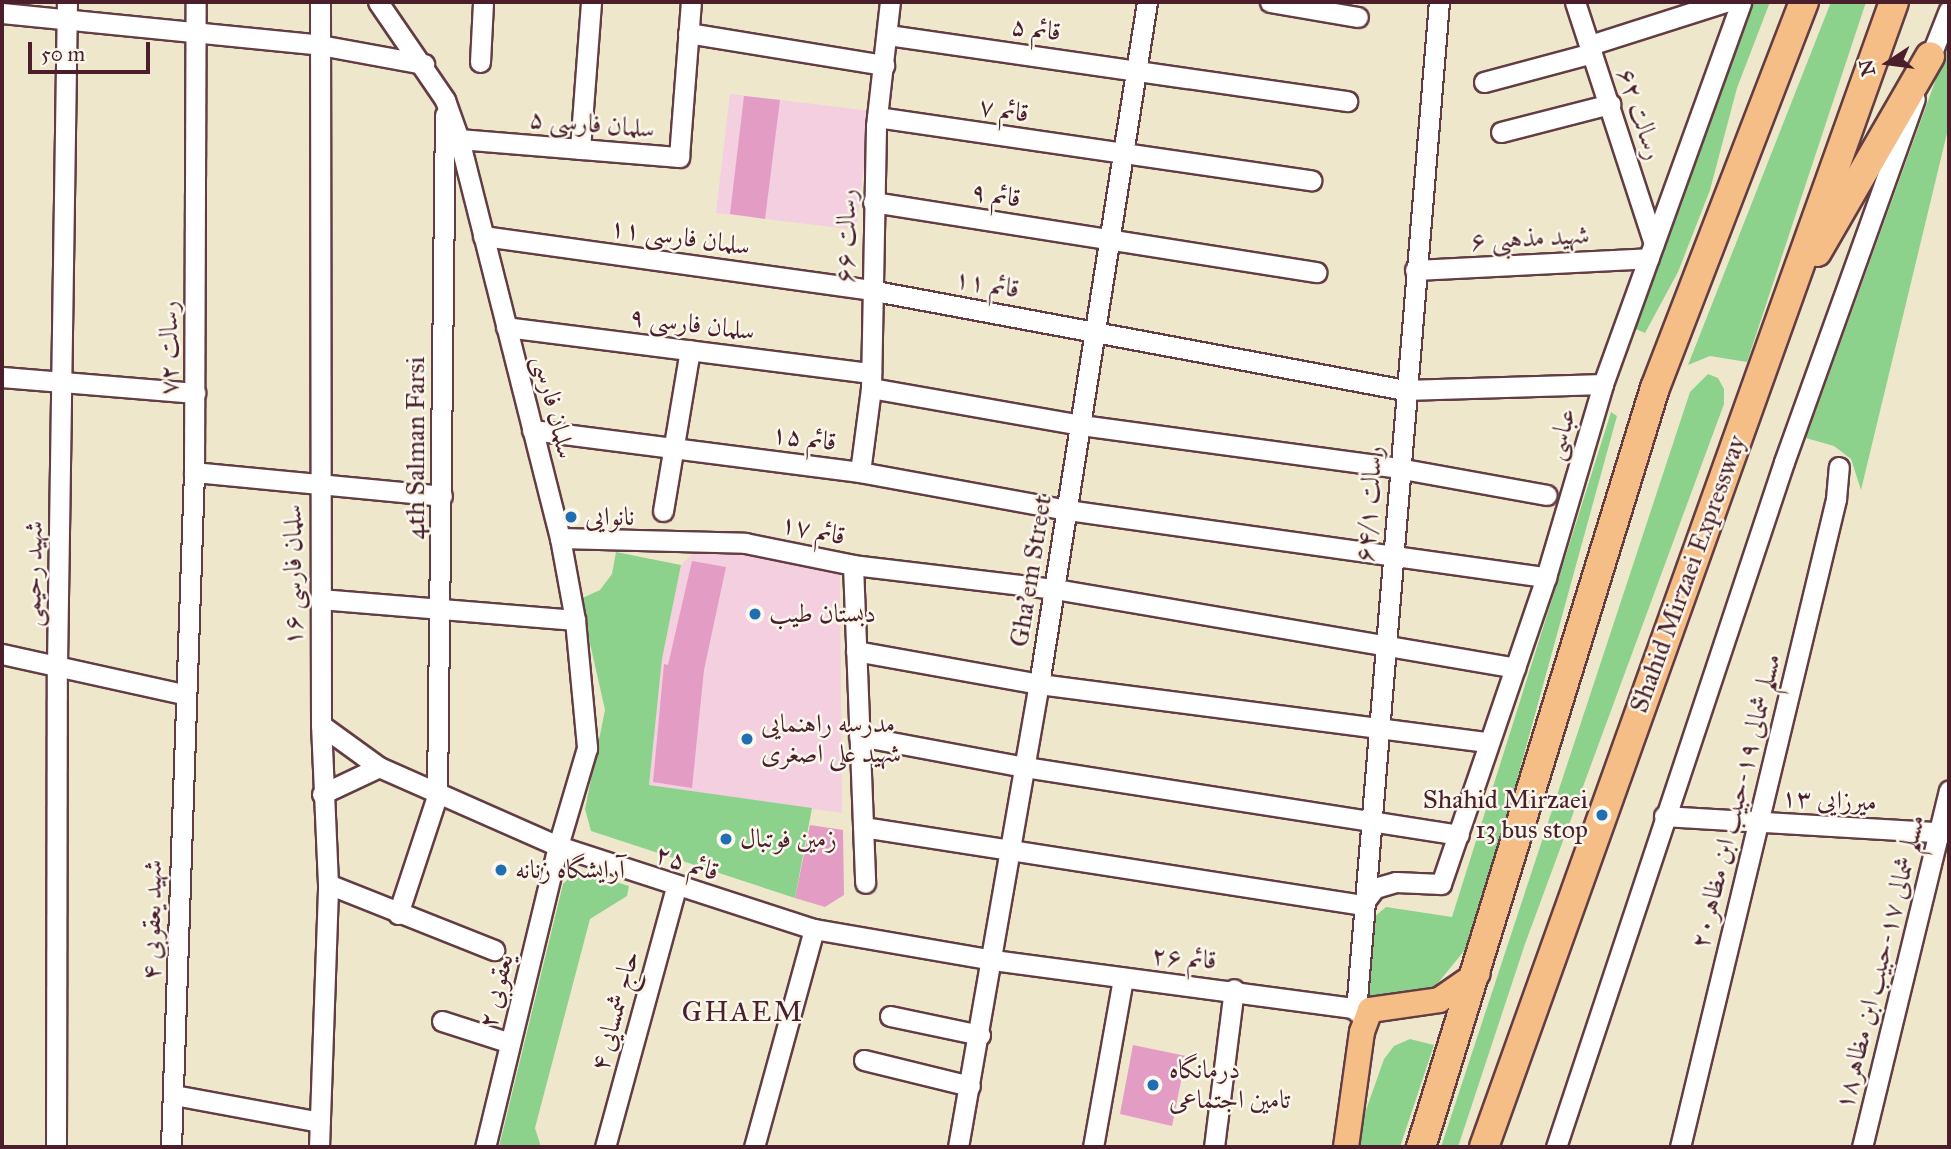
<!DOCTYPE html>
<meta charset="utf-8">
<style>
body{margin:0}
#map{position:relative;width:1951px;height:1149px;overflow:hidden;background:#efe7cb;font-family:"IM FELL Great Primer",Amiri,serif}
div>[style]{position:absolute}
.built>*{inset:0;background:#f3cfdf}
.green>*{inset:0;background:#8dd28c}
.building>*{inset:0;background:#e39dc4}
.roads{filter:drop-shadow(2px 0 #633d43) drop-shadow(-2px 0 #633d43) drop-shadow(0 2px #633d43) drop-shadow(0 -2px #633d43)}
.minor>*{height:19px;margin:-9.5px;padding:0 9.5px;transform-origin:9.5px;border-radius:9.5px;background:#fff}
.major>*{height:24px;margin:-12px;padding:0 12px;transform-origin:12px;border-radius:12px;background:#f6be87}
.highway>*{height:28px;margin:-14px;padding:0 14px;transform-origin:14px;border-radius:14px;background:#f6be87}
.dots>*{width:19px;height:19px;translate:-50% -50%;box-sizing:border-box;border:4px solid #fbf7ec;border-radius:50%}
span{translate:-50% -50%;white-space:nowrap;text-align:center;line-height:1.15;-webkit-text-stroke:5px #fbf7ec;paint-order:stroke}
.street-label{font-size:26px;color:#4a1f2b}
.poi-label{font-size:26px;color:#4a1f2b}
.left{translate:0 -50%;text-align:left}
.right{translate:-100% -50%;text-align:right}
.neighbourhood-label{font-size:28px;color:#4a1f2b;letter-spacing:2px}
.frame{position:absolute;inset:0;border:4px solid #4a1f2b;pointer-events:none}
.north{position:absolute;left:1853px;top:28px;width:70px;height:70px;-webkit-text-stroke:5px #fbf7ec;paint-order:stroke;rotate:257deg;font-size:19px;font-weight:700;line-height:28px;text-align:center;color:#4a1f2b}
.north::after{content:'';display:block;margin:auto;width:24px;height:32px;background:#4a1f2b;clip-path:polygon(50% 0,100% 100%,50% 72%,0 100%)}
.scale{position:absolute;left:28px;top:42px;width:122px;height:32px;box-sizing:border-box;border:4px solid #4a1f2b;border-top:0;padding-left:9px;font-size:21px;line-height:24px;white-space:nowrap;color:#4a1f2b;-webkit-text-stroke:5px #fbf7ec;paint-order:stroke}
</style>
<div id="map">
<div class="built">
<i style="clip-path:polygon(730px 94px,871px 111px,856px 230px,716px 213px)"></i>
<i style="clip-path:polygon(744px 549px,840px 569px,842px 813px,649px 785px,662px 659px,681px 565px,696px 551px)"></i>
</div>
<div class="green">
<i style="clip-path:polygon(1753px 2px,1770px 2px,1737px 88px,1710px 190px,1678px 272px,1645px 333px,1631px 327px)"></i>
<i style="clip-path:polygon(1831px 2px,1866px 2px,1747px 362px,1710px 356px,1688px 365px)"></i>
<i style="clip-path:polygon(1949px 43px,1949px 125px,1861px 490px,1851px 459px,1834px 446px,1806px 438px)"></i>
<i style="clip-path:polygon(1708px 374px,1718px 378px,1724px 389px,1724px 404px,1525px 944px,1458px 1147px,1441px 1147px,1690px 392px)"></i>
<i style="clip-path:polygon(1611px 412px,1617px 416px,1473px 940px,1433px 989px,1390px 1003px,1365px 996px,1373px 918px,1386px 907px,1452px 917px)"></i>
<i style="clip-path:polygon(616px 552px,681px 565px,662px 659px,649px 785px,812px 808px,795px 898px,591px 831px,585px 809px,605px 710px,580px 599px,600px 590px,612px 574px)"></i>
<i style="clip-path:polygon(577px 870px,629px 886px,627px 896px,590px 919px,535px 1128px,541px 1147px,499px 1147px,563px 884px)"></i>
<i style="clip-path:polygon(1410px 1039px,1434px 1045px,1400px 1147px,1353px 1147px,1384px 1059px,1394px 1046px)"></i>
</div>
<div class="building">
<i style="clip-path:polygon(744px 96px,780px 100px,765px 219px,730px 214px)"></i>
<i style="clip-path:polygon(692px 561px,726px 567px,704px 670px,692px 788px,653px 782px,664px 664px,668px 665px)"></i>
<i style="clip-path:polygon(810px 825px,843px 830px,844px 895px,825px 907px,795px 898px)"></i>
<i style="clip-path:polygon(1133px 1045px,1186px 1056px,1172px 1126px,1120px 1114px)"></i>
</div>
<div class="roads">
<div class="minor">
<i style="left:378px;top:2px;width:119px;rotate:55.6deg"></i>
<i style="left:445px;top:100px;width:41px;rotate:70.3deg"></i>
<i style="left:459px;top:139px;width:412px;rotate:75.8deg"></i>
<i style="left:560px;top:538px;width:83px;rotate:79.6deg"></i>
<i style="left:575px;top:620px;width:129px;rotate:84.6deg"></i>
<i style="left:587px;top:748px;width:102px;rotate:106.5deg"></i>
<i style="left:558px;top:846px;width:310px;rotate:103.6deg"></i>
<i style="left:1270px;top:2px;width:89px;rotate:9.7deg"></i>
<i style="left:1575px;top:2px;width:254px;rotate:71.9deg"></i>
<i style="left:2px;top:13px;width:320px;rotate:5.7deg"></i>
<i style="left:320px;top:45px;width:106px;rotate:10.4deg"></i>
<i style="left:688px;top:33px;width:199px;rotate:9.3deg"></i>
<i style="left:888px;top:35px;width:464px;rotate:8.2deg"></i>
<i style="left:1590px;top:45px;width:142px;rotate:-17.7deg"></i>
<i style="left:480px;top:62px;width:60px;rotate:-87.1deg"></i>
<i style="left:1926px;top:68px;width:62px;rotate:-68.4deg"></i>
<i style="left:1484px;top:82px;width:112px;rotate:-15deg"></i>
<i style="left:877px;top:117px;width:439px;rotate:8.3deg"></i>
<i style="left:1501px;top:132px;width:113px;rotate:-14.4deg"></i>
<i style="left:459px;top:139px;width:221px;rotate:4.7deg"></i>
<i style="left:679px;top:157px;width:155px;rotate:-85.6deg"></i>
<i style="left:580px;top:149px;width:147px;rotate:-85.7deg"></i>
<i style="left:873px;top:202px;width:449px;rotate:9deg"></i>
<i style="left:483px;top:236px;width:391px;rotate:7.9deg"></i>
<i style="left:870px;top:290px;width:544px;rotate:10.59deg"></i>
<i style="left:1405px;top:390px;width:198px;rotate:-1.7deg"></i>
<i style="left:1415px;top:270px;width:234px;rotate:-2.9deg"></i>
<i style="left:506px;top:327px;width:368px;rotate:7.2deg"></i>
<i style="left:2px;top:377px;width:194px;rotate:4.7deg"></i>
<i style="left:871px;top:388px;width:213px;rotate:10deg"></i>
<i style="left:1081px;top:425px;width:320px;rotate:7.7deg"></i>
<i style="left:1398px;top:468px;width:151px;rotate:10.3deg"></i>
<i style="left:532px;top:430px;width:331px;rotate:7.3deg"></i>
<i style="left:860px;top:472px;width:210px;rotate:10.4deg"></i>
<i style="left:1067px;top:510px;width:484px;rotate:8deg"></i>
<i style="left:194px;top:472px;width:249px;rotate:5.5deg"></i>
<i style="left:860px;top:472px;width:85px;rotate:-82.5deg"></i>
<i style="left:871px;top:388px;width:262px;rotate:-88.9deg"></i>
<i style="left:876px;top:126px;width:125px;rotate:-83.6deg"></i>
<i style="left:663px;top:511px;width:163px;rotate:-80.5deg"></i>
<i style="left:560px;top:538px;width:185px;rotate:1.5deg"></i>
<i style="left:745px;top:543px;width:110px;rotate:11.5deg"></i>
<i style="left:853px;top:565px;width:203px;rotate:6.8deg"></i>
<i style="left:1055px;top:589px;width:467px;rotate:9.7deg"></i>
<i style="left:853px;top:565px;width:318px;rotate:87.8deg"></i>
<i style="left:320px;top:599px;width:256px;rotate:4.7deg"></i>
<i style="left:856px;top:651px;width:186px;rotate:10.2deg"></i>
<i style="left:1039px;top:684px;width:448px;rotate:7.4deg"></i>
<i style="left:2px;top:654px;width:185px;rotate:12.5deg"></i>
<i style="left:321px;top:725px;width:72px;rotate:35.9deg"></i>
<i style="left:859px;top:736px;width:169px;rotate:10.6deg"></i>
<i style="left:1025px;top:767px;width:439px;rotate:8.9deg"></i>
<i style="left:322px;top:794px;width:63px;rotate:-25.3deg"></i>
<i style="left:379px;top:767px;width:196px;rotate:23.8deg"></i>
<i style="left:558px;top:846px;width:269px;rotate:18deg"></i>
<i style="left:814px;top:929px;width:182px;rotate:9.8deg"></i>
<i style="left:993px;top:960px;width:380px;rotate:7.6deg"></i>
<i style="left:1664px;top:816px;width:286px;rotate:3.4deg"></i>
<i style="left:863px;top:827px;width:505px;rotate:8.88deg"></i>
<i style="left:1362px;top:905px;width:21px;rotate:-53deg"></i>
<i style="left:1375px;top:888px;width:22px;rotate:-16deg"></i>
<i style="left:1396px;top:882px;width:45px;rotate:2.5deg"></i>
<i style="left:1441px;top:884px;width:324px;rotate:-71.1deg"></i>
<i style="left:1546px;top:577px;width:201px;rotate:-73.5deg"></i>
<i style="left:1603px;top:384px;width:406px;rotate:-70.1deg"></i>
<i style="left:328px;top:884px;width:179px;rotate:21.7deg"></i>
<i style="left:398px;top:914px;width:124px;rotate:-71.7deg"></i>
<i style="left:437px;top:796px;width:681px;rotate:-89.33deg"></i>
<i style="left:1356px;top:1011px;width:1012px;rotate:-85.3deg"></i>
<i style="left:890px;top:1016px;width:92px;rotate:11.9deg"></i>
<i style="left:442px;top:1021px;width:71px;rotate:17.9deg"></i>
<i style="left:864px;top:1060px;width:109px;rotate:13.8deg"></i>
<i style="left:174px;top:1095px;width:148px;rotate:10.5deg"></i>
<i style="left:56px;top:1147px;width:482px;rotate:-89.9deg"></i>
<i style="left:57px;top:665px;width:663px;rotate:-89.14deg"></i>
<i style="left:171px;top:1147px;width:675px;rotate:-88.05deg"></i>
<i style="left:194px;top:472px;width:470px;rotate:-89.8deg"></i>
<i style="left:319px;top:1147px;width:263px;rotate:-88deg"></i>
<i style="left:328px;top:884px;width:159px;rotate:-92.5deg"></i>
<i style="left:321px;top:725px;width:723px;rotate:-90.08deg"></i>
<i style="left:605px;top:1147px;width:269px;rotate:-74.7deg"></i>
<i style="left:754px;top:1147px;width:226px;rotate:-74.6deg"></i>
<i style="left:958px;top:1147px;width:470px;rotate:-80.1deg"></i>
<i style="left:1039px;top:684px;width:690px;rotate:-81deg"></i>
<i style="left:1093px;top:1147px;width:172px;rotate:-79.9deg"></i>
<i style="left:1214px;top:1147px;width:159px;rotate:-82.8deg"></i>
<i style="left:1556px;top:1147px;width:722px;rotate:-71.59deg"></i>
<i style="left:1784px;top:462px;width:386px;rotate:-70.2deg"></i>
<i style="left:1680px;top:1147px;width:667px;rotate:-76.46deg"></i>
<i style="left:1836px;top:499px;width:32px;rotate:-85deg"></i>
<i style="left:1862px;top:1147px;width:367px;rotate:-76.3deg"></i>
</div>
<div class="major">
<i style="left:1346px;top:1147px;width:116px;rotate:-82.1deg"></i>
<i style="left:1362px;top:1032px;width:23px;rotate:-70deg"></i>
<i style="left:1370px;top:1010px;width:70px;rotate:-8.2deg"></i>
<i style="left:1439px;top:1000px;width:47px;rotate:-34.7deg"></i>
</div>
<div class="highway">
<i style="left:1817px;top:252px;width:226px;rotate:-60deg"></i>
<i style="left:1421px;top:1147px;width:794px;rotate:-72.87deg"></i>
<i style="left:1655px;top:388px;width:414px;rotate:-68.9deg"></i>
<i style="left:1484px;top:1147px;width:1216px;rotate:-70.3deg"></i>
</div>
</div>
<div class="dots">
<i style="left:571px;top:517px;background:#1f6fb2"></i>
<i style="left:755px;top:614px;background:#1f6fb2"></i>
<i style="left:747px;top:739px;background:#1f6fb2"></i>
<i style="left:1602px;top:815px;background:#1f6fb2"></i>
<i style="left:726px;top:839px;background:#1f6fb2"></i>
<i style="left:501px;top:870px;background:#1f6fb2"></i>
<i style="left:1153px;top:1085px;background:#1f6fb2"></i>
</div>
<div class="street-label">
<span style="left:1036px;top:29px;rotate:8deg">قائم ۵</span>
<span style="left:1004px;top:110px;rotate:9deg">قائم ۷</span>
<span style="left:1640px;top:114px;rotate:72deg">رسالت ۶۲</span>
<span style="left:592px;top:124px;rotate:5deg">سلمان فارسی ۵</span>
<span style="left:996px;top:195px;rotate:9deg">قائم ۹</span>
<span style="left:846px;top:236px;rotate:-88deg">رسالت ۶۶</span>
<span style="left:680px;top:237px;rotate:8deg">سلمان فارسی ۱۱</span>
<span style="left:1530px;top:238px;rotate:-3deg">شهید مذهبی ۶</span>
<span style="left:987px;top:284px;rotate:10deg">قائم ۱۱</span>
<span style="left:692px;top:324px;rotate:7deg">سلمان فارسی ۹</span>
<span style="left:169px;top:348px;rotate:-90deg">رسالت ۷۲</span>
<span style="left:554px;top:407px;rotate:76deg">سلمان فارسی</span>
<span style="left:1561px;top:434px;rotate:-74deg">عباسی</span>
<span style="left:804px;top:438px;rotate:8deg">قائم ۱۵</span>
<span style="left:416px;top:448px;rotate:-90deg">4th Salman Farsi</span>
<span style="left:1369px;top:504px;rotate:-85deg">رسالت ۶۴/۱</span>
<span style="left:813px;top:530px;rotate:12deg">قائم ۱۷</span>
<span style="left:1031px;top:571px;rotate:-81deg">Gha'em Street</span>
<span style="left:33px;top:574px;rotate:-89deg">شهید رحیمی</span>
<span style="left:1688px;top:574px;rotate:-70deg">Shahid Mirzaei Expressway</span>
<span style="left:293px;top:575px;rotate:-90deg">سلمان فارسی ۱۶</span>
<span style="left:1829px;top:800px;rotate:3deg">میرزایی ۱۳</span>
<span style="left:1736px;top:801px;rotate:-76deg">مسلم شمالی ۱۹-حبیب ابن مظاهر۲۰</span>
<span style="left:687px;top:863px;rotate:18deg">قائم ۲۵</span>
<span style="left:152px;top:920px;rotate:-89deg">شهید یعقوبی ۴</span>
<span style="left:1184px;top:958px;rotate:5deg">قائم ۲۶</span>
<span style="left:1880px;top:962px;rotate:-76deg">مسلم شمالی ۱۷-حبیب ابن مظاهر۱۸</span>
<span style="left:496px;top:991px;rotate:-76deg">یعقوبی ۲</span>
<span style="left:615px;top:1011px;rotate:-75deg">حاج شمسایی ۴</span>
</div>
<div class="poi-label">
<span class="left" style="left:585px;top:517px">نانوایی</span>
<span class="left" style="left:769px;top:614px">دبستان طیب</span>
<span class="left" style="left:761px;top:739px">مدرسه راهنمایی<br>شهید علی اصغری</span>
<span class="right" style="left:1588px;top:815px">Shahid Mirzaei<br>13 bus stop</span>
<span class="left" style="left:740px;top:839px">زمین فوتبال</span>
<span class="left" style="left:515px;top:870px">آرایشگاه زنانه</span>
<span class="left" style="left:1169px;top:1085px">درمانگاه<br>تامین اجتماعی</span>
</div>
<div class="neighbourhood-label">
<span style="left:743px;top:1012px">GHAEM</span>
</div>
<div class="frame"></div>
<div class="north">N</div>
<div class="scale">50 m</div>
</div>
